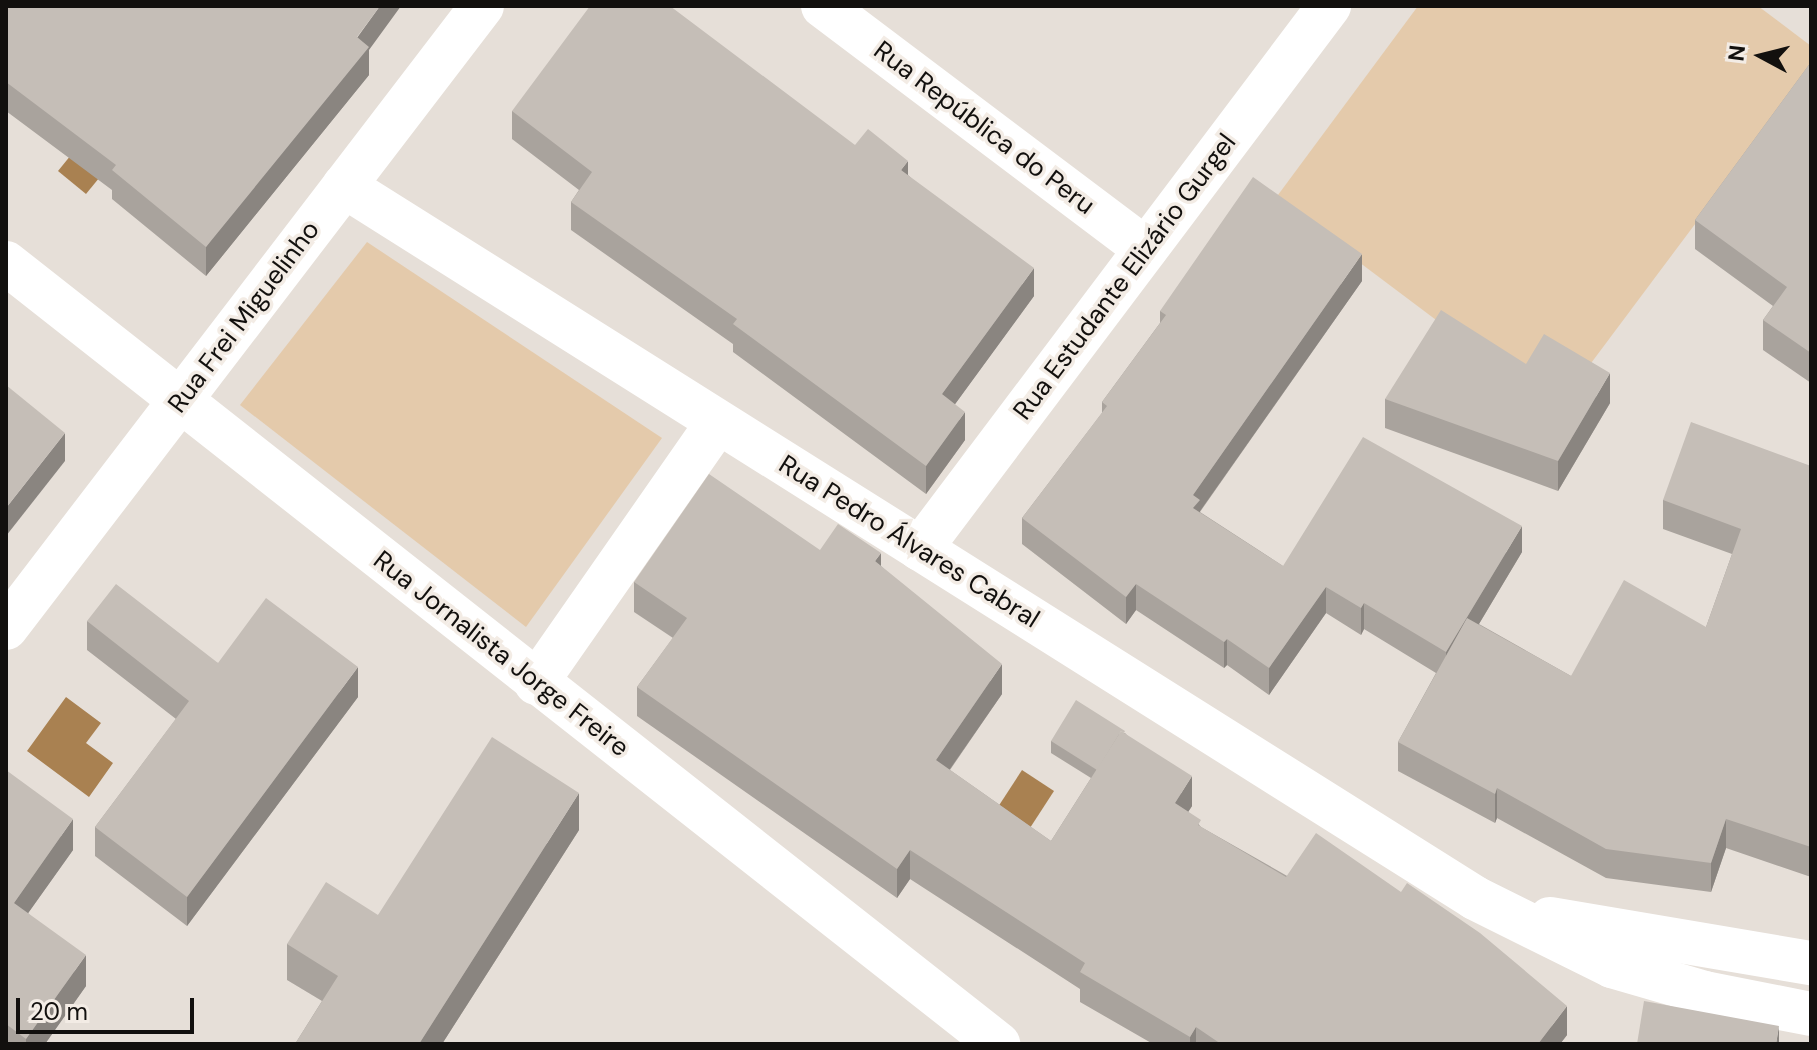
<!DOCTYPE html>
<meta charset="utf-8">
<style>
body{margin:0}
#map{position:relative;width:1817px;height:1050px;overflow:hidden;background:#e6dfd8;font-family:"DM Sans",sans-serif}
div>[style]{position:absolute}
.green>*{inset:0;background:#e4caab}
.water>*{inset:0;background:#a98151}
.minor>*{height:44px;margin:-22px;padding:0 22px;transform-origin:22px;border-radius:22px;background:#fff}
.wall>*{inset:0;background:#a9a39d}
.shaded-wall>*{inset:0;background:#8a8580}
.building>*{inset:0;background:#c5beb7}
span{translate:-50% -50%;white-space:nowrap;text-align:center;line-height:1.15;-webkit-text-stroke:7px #f3ece5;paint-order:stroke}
.street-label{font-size:26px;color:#12100e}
.frame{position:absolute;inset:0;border:8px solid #12100e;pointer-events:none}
.north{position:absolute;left:1721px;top:16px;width:80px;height:80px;-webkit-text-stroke:6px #f3ece5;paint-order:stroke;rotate:277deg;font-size:22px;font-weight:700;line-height:32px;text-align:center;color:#12100e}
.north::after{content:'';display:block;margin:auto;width:28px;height:36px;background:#12100e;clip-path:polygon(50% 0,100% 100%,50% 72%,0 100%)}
.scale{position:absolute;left:16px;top:998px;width:178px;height:36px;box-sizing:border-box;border:4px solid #12100e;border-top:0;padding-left:10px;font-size:24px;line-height:28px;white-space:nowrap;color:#12100e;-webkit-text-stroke:6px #f3ece5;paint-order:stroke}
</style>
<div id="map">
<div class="green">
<i style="clip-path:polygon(1418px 6px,1758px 6px,1811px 46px,1811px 69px,1556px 410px,1275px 199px)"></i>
<i style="clip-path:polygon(367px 242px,662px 438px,526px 627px,240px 405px)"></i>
</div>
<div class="water">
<i style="clip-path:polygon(115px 101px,144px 123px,86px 194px,58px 171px)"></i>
<i style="clip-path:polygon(66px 697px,101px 723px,86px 743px,113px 763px,89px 797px,27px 751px)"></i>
<i style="clip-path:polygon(1022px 770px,1054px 791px,1013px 854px,981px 833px)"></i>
</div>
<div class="minor">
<i style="left:823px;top:6px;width:404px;rotate:37deg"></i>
<i style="left:344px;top:186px;width:1336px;rotate:32.19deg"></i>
<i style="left:1475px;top:898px;width:153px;rotate:26.4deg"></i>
<i style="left:1612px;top:966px;width:97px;rotate:16.2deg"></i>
<i style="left:1705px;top:993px;width:108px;rotate:11.2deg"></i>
<i style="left:6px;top:263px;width:1263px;rotate:38.21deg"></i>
<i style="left:920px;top:549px;width:680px;rotate:-53.01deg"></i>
<i style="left:6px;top:628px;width:783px;rotate:-52.57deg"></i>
<i style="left:536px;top:683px;width:318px;rotate:-55.1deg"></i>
<i style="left:1550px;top:919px;width:265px;rotate:9.6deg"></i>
</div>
<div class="wall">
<i style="clip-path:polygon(6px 6px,369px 50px,369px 75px,206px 276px,112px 199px,112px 190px,6px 111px)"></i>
<i style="clip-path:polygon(1811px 62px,1811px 383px,1763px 350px,1763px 320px,1773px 306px,1695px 249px,1695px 220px)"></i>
<i style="clip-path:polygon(512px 111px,855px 145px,908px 175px,1034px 296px,955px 404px,965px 440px,926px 494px,733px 352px,733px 344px,571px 230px,571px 202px,579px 190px,512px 139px)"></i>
<i style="clip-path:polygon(1362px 281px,1200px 512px,1283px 566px,1522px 552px,1479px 624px,1571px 676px,1706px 627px,1732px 554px,1663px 529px,1663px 500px,1811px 466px,1811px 877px,1726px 848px,1711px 892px,1606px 878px,1497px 818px,1495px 823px,1398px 771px,1398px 742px,1436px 673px,1364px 629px,1361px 635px,1326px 613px,1269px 695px,1227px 665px,1224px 668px,1136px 610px,1126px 624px,1022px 544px,1022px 518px,1102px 413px,1102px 402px,1160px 323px,1160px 311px)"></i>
<i style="clip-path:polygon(1526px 364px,1610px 403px,1558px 491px,1385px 428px,1385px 399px)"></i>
<i style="clip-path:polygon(820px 550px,881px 566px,1002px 694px,950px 770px,1051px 841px,1091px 778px,1051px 753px,1051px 741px,1125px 733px,1192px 806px,1188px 812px,1201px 827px,1567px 1035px,1560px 1044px,1153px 1044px,1080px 1002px,1080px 989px,910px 879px,897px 898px,637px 716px,637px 687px,673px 638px,634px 612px,634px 582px)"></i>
<i style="clip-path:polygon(87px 621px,218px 663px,358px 697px,187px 926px,95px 856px,95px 827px,176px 719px,87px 650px)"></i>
<i style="clip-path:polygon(6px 770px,73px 850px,28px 913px,86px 986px,45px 1044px,6px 1044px)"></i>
<i style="clip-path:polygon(579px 830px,442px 1044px,295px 1044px,322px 1001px,287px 980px,287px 944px,378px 915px)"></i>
</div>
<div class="shaded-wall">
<i style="clip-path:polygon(380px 6px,401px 6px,369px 50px,369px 75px,206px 276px,206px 247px)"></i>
<i style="clip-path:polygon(908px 161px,908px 189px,901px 170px)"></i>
<i style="clip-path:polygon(1362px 254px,1362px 281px,1200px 511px,1200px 526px,1193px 534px,1193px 495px)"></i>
<i style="clip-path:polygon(1034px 268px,1034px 296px,942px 422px,942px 394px)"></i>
<i style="clip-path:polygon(1610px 373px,1610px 403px,1558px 491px,1558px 461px)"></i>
<i style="clip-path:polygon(965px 412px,965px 440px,926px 494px,926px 466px)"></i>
<i style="clip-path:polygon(65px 433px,65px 461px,6px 536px,6px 508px)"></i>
<i style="clip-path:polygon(1522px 526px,1522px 552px,1446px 679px,1446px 652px)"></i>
<i style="clip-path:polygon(881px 553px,881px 583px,875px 561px)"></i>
<i style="clip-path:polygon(1136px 584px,1136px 610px,1126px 624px,1126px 597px)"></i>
<i style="clip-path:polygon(1326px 587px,1326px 613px,1269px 695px,1269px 668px)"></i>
<i style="clip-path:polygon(1364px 603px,1364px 629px,1361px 635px,1361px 608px)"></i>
<i style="clip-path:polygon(1227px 639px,1227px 665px,1224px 668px,1224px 642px)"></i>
<i style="clip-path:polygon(1002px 664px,1002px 694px,936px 789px,936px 760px)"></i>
<i style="clip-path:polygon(358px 667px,358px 697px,187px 926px,187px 897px)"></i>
<i style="clip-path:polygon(1192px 776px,1192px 806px,1175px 832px,1175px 803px)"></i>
<i style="clip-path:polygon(1497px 788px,1497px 818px,1495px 823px,1495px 794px)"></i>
<i style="clip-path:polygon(579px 793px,579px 830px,442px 1044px,419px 1044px)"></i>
<i style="clip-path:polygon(73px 819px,73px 850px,14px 933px,14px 903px)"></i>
<i style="clip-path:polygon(1726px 819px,1726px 848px,1711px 892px,1711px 863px)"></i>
<i style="clip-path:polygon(910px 850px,910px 879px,897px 898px,897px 869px)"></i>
<i style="clip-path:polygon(86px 955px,86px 986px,45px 1044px,26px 1044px,26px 1039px)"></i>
<i style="clip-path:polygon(1567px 1006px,1567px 1035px,1560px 1044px,1538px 1044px)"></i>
<i style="clip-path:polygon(1779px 1026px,1779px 1044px,1776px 1044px)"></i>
<i style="clip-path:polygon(1196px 1027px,1196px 1044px,1190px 1044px,1190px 1037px)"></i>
</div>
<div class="building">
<i style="clip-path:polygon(6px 6px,380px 6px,357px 37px,369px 47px,206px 247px,112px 170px,116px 165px,6px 82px)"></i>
<i style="clip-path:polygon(590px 6px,670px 6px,855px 145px,868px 129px,908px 161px,901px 170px,1034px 268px,942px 394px,965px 412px,926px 466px,733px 324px,737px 319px,571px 202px,592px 172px,512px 111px)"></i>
<i style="clip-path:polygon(1811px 62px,1811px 353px,1763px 320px,1787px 287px,1695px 220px)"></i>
<i style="clip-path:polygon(1253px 177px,1362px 254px,1193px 495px,1200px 500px,1193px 508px,1283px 566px,1363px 437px,1522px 526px,1446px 652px,1364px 603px,1361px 608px,1326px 587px,1269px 668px,1227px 639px,1224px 642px,1136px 584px,1126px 597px,1022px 518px,1107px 406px,1102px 402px,1166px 315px,1160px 311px)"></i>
<i style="clip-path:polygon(1441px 310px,1526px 364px,1544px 334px,1610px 373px,1558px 461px,1385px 399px)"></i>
<i style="clip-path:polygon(6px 385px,65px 433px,6px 508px)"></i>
<i style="clip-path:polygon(1691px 422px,1811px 466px,1811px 847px,1726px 819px,1711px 863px,1606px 849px,1497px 788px,1495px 794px,1398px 742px,1467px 618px,1571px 676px,1624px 580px,1706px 627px,1741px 529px,1663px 500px)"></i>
<i style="clip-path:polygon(709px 474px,820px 550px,838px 524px,881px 553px,875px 561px,1002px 664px,936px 760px,1051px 841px,1121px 731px,1192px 776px,1175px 803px,1201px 820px,1198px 825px,1286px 877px,1316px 833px,1401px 892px,1407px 883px,1480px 933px,1567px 1006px,1538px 1044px,1221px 1044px,1196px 1027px,1190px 1037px,1080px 972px,1085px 963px,910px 850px,897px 869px,637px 687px,687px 618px,634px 582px)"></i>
<i style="clip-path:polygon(116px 584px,218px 663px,266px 598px,358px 667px,187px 897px,95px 827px,189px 701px,87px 621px)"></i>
<i style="clip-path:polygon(1076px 700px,1125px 731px,1124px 733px,1121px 731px,1097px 770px,1051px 741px)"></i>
<i style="clip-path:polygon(492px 737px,579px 793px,419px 1044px,295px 1044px,338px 976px,287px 944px,326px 882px,378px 915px)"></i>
<i style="clip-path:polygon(6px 770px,73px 819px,14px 903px,86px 955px,26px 1039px,6px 1024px)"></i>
<i style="clip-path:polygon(1644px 1001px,1779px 1026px,1776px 1044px,1637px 1044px)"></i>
</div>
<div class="street-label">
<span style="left:984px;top:128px;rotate:37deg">Rua República do Peru</span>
<span style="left:1125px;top:277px;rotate:-53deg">Rua Estudante Elizário Gurgel</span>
<span style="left:244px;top:317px;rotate:-53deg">Rua Frei Miguelinho</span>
<span style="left:909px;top:542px;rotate:32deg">Rua Pedro Álvares Cabral</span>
<span style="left:501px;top:654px;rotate:38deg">Rua Jornalista Jorge Freire</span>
</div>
<div class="frame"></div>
<div class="north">N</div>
<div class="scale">20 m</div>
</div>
